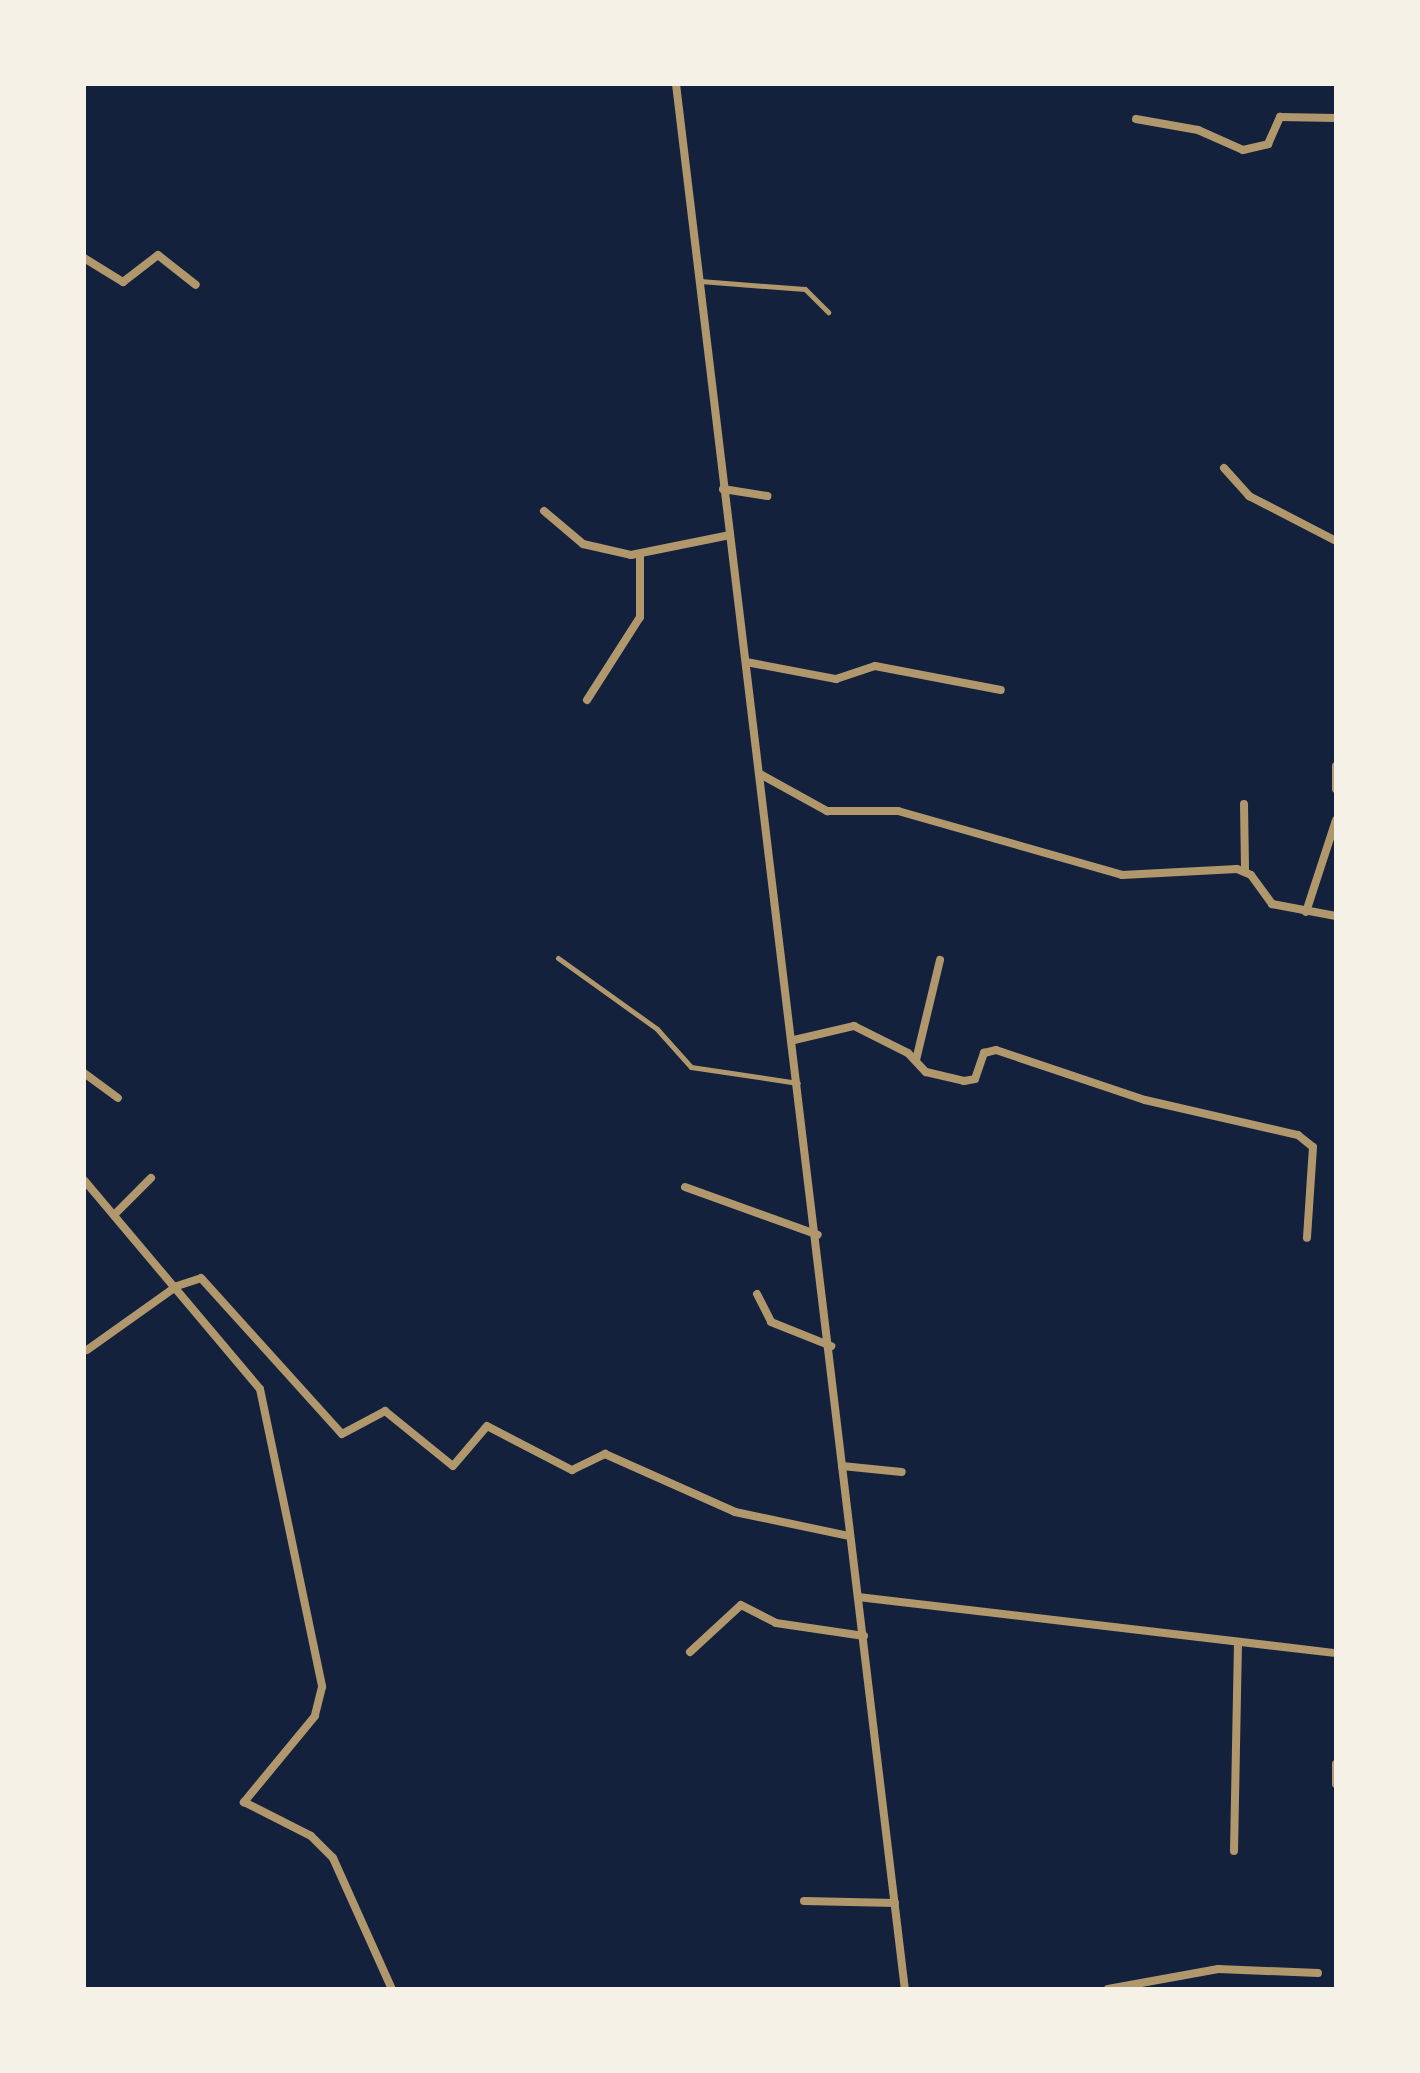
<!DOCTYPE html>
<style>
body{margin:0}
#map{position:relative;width:1420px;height:2073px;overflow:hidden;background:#14213d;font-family:"Noto Serif",serif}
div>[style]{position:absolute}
.service>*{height:5px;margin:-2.5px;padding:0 2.5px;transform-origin:2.5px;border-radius:2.5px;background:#b1986c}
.minor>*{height:8px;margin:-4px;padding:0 4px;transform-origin:4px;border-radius:4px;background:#b1986c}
span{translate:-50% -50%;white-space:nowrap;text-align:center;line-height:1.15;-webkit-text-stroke:6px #f6f1e7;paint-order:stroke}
.frame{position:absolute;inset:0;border:86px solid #f6f1e7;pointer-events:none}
</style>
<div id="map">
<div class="service">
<i style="left:700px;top:281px;width:105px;rotate:4.4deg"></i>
<i style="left:805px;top:289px;width:33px;rotate:45deg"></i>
<i style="left:558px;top:958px;width:122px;rotate:35.6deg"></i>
<i style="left:657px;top:1029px;width:51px;rotate:48.2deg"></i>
<i style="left:691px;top:1067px;width:108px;rotate:8.5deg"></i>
</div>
<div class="minor">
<i style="left:676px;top:84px;width:1919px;rotate:83.15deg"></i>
<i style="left:1136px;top:119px;width:63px;rotate:10.1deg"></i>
<i style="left:1198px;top:130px;width:49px;rotate:24deg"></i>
<i style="left:1243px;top:150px;width:26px;rotate:-13deg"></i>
<i style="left:1268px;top:144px;width:30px;rotate:-66deg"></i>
<i style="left:1280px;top:117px;width:56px;rotate:1deg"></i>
<i style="left:84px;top:258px;width:46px;rotate:31.6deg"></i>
<i style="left:123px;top:282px;width:44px;rotate:-37.6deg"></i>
<i style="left:158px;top:255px;width:48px;rotate:38.3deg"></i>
<i style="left:1224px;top:468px;width:38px;rotate:48deg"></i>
<i style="left:1249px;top:496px;width:98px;rotate:27.3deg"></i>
<i style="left:723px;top:489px;width:45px;rotate:9deg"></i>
<i style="left:544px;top:511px;width:51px;rotate:40.2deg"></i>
<i style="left:583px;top:544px;width:49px;rotate:12.9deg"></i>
<i style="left:631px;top:555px;width:101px;rotate:-11.4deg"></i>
<i style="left:746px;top:662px;width:92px;rotate:10.7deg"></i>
<i style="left:836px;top:679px;width:41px;rotate:-18.4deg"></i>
<i style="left:875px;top:666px;width:128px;rotate:10.8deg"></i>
<i style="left:587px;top:700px;width:98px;rotate:-57.4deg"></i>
<i style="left:640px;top:617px;width:61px;rotate:-90deg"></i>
<i style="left:1336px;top:766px;width:23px;rotate:90deg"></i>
<i style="left:760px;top:774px;width:77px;rotate:28.9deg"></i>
<i style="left:827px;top:811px;width:71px"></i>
<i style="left:898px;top:811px;width:233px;rotate:15.9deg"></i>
<i style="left:1122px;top:875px;width:115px;rotate:-3deg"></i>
<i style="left:1237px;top:869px;width:15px;rotate:23deg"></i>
<i style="left:1251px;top:875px;width:36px;rotate:54deg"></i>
<i style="left:1272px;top:904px;width:65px;rotate:10.6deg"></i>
<i style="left:1244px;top:804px;width:67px;rotate:89.1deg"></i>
<i style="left:1306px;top:912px;width:97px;rotate:-71.9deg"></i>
<i style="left:794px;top:1040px;width:62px;rotate:-13.1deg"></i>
<i style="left:854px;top:1026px;width:60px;rotate:26.6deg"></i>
<i style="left:908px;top:1053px;width:26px;rotate:47deg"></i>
<i style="left:926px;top:1072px;width:39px;rotate:13deg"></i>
<i style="left:964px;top:1081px;width:11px;rotate:-10deg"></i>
<i style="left:975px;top:1079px;width:28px;rotate:-71deg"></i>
<i style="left:984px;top:1053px;width:12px;rotate:-14deg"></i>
<i style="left:996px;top:1050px;width:157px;rotate:18.6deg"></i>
<i style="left:1145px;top:1100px;width:157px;rotate:12.9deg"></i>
<i style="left:1298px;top:1135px;width:19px;rotate:39deg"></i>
<i style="left:1313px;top:1147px;width:91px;rotate:93.8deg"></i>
<i style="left:916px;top:1060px;width:103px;rotate:-76.5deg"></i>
<i style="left:84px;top:1073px;width:42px;rotate:36.3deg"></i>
<i style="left:84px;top:1180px;width:273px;rotate:49.9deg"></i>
<i style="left:260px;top:1389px;width:304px;rotate:78.2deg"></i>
<i style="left:322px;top:1687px;width:30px;rotate:104deg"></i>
<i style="left:315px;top:1716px;width:112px;rotate:129.5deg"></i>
<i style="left:244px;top:1802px;width:75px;rotate:26.9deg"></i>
<i style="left:311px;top:1836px;width:31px;rotate:45deg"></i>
<i style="left:333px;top:1858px;width:144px;rotate:65.8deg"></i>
<i style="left:685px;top:1187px;width:141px;rotate:19.8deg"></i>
<i style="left:115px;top:1214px;width:51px;rotate:-45deg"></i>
<i style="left:757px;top:1294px;width:31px;rotate:63deg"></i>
<i style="left:771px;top:1322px;width:65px;rotate:21.8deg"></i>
<i style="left:87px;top:1350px;width:110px;rotate:-35.4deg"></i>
<i style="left:177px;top:1286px;width:25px;rotate:-18deg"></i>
<i style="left:201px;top:1278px;width:210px;rotate:47.9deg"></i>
<i style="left:342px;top:1434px;width:49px;rotate:-28.1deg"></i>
<i style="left:385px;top:1411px;width:87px;rotate:39deg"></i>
<i style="left:453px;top:1466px;width:52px;rotate:-49.6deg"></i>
<i style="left:487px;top:1426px;width:96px;rotate:27.4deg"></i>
<i style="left:572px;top:1470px;width:37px;rotate:-26deg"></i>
<i style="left:605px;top:1454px;width:142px;rotate:24deg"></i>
<i style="left:735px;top:1512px;width:116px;rotate:11.9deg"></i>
<i style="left:842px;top:1466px;width:60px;rotate:5.7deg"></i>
<i style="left:858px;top:1597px;width:481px;rotate:6.7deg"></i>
<i style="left:690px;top:1652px;width:69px;rotate:-42.7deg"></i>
<i style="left:741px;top:1605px;width:39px;rotate:27deg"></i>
<i style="left:776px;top:1623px;width:89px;rotate:8.4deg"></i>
<i style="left:1336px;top:1784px;width:20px;rotate:-90deg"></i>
<i style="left:1234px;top:1851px;width:209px;rotate:-88.9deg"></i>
<i style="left:804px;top:1901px;width:91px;rotate:1.3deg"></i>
<i style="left:1108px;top:1989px;width:112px;rotate:-10.3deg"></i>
<i style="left:1218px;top:1969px;width:100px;rotate:2.3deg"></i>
</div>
<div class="frame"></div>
</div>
